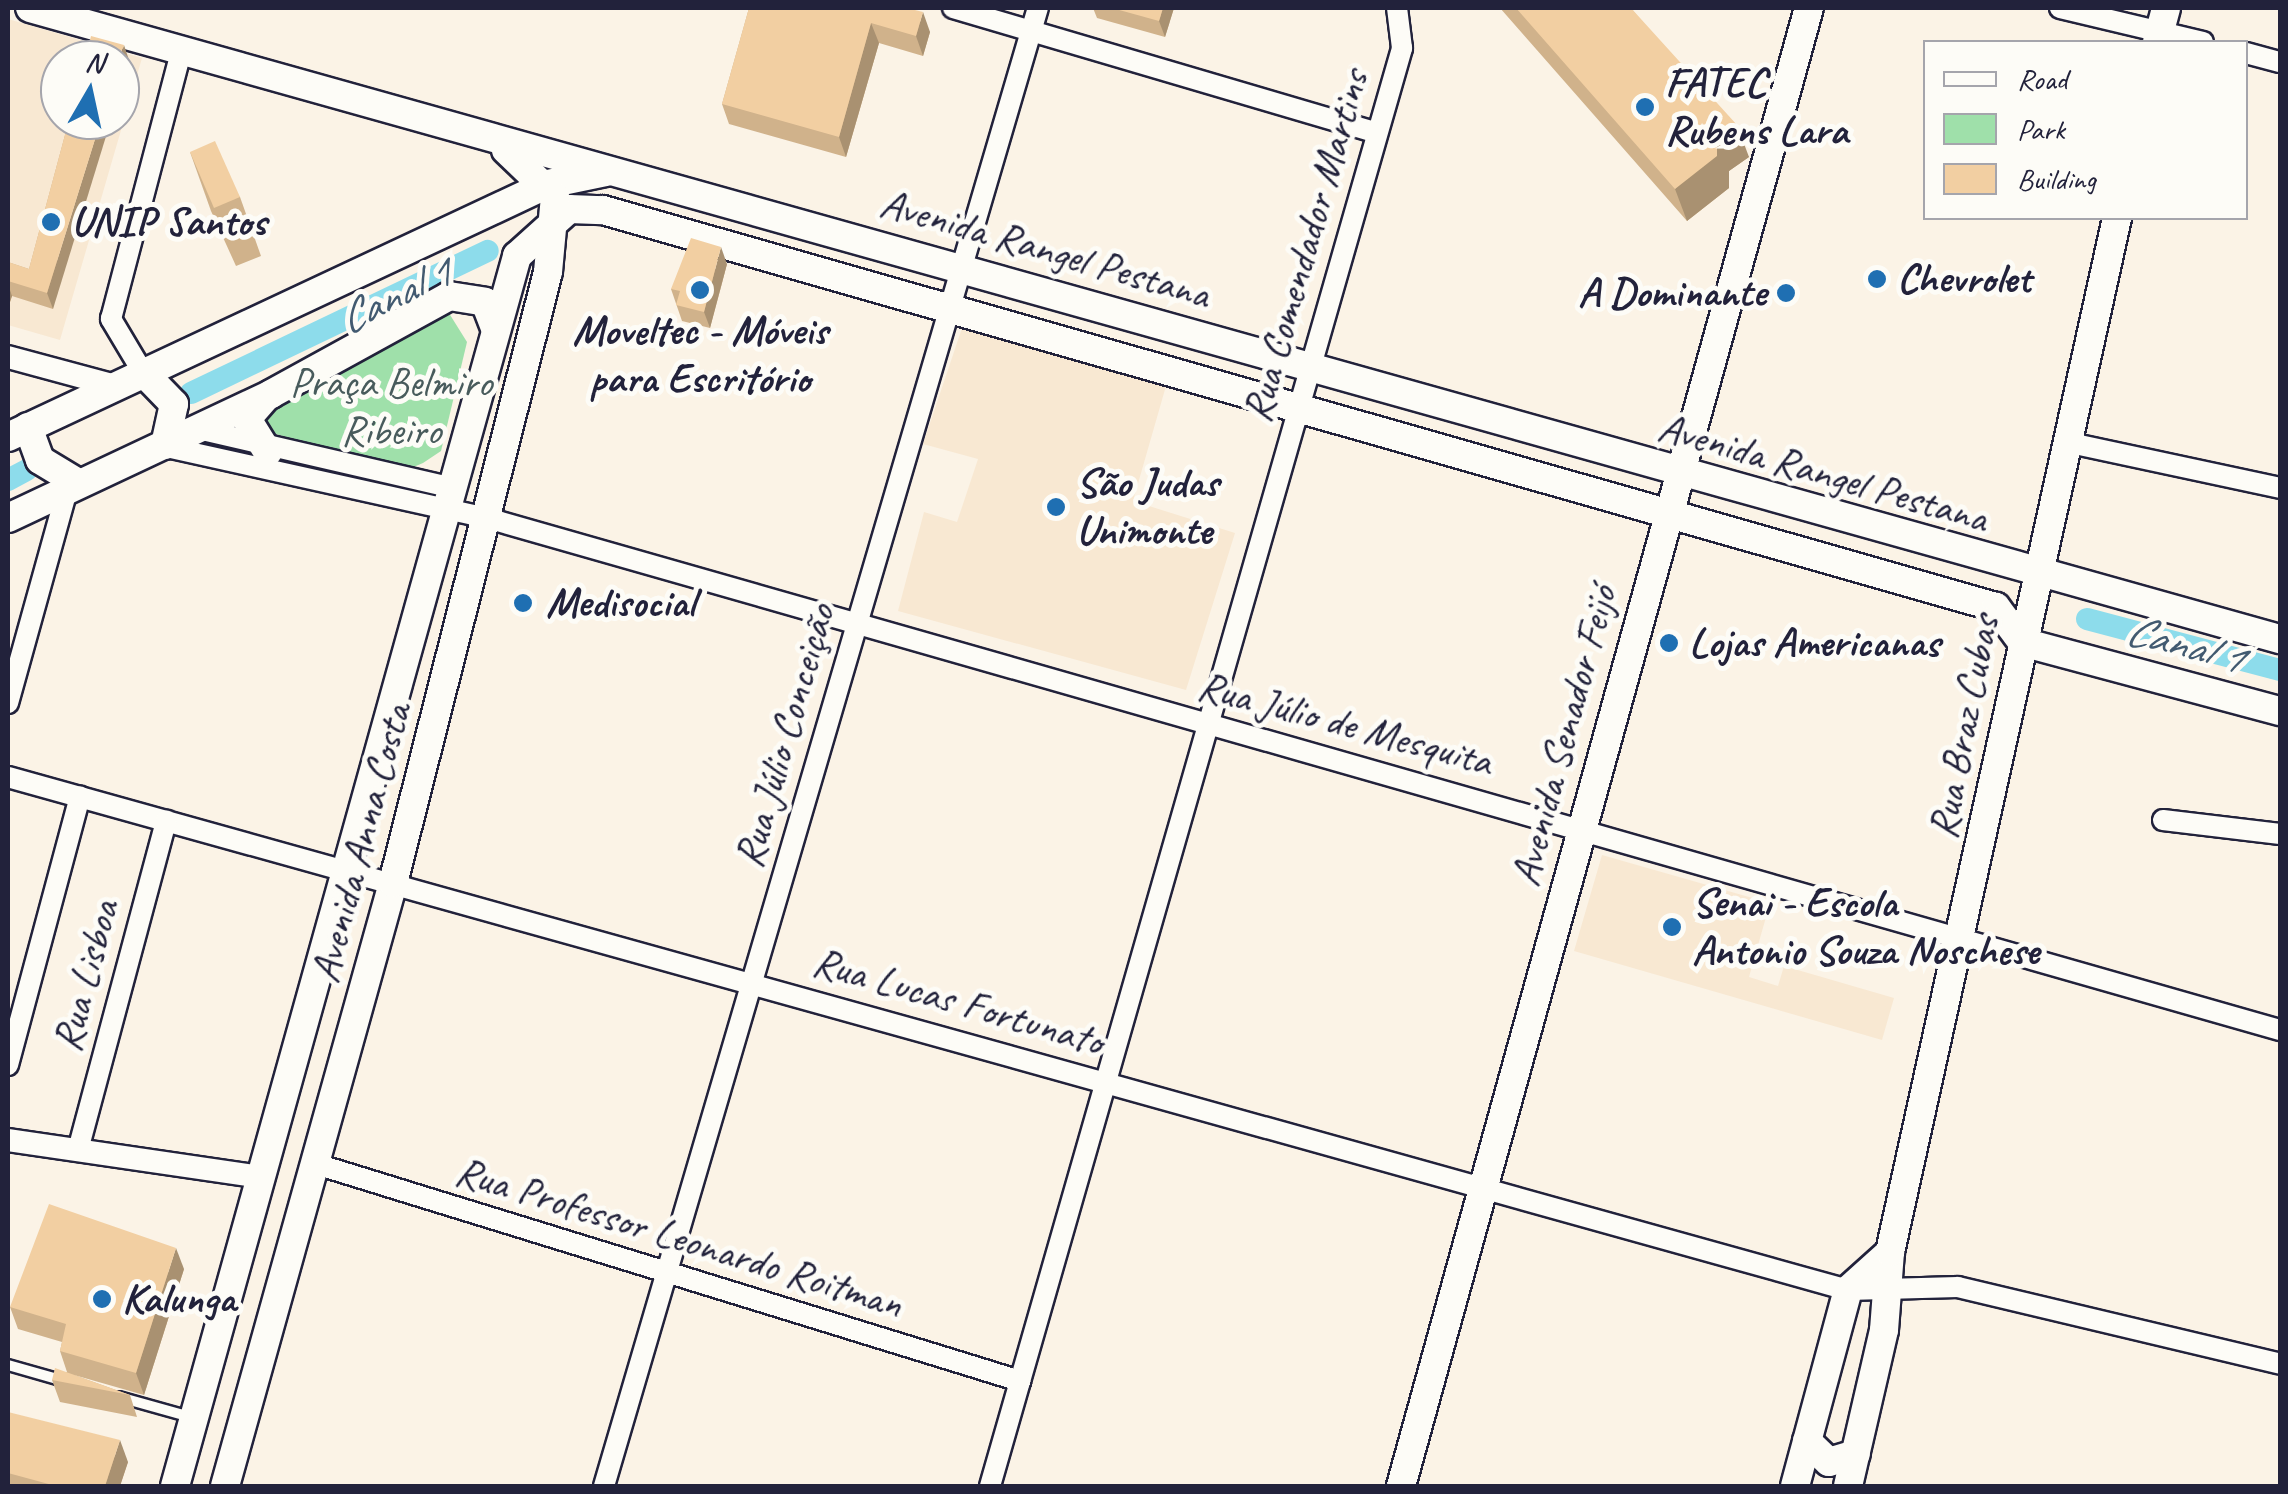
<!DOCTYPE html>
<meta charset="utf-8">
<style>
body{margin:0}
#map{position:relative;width:2288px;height:1494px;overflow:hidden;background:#fbf3e6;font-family:Caveat,sans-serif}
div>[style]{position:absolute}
.built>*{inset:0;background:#f8e8d2}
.green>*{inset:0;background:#9fe0aa}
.canal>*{height:22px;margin:-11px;padding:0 11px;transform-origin:11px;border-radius:11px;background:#8ddceb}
.roads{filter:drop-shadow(2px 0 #22223b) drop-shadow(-2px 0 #22223b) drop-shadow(0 2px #22223b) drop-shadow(0 -2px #22223b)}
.service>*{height:10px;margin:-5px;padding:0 5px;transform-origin:5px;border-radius:5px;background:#fdfcf7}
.minor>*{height:20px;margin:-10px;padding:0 10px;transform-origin:10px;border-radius:10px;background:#fdfcf7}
.tertiary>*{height:22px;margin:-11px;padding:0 11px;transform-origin:11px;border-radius:11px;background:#fdfcf7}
.secondary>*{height:28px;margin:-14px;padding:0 14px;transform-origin:14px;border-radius:14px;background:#fdfcf7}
.wall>*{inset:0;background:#d0b28b}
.shaded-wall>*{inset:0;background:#a99171}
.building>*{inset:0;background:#f2cfa2}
.dots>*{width:28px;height:28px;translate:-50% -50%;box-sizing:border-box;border:5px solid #fdfcf7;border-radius:50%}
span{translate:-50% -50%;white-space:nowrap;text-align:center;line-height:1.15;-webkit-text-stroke:10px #fdfcf7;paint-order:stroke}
.poi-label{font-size:42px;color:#22223b;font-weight:700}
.left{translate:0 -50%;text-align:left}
.right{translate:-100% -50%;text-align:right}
.street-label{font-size:42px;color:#22223b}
.park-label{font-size:42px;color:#485b5c}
.water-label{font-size:45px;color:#425a70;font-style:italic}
.frame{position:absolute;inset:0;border:10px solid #22223b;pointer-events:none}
.legend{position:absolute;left:1923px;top:40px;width:325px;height:180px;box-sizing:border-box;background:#fdfcf7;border:2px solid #a5a5ac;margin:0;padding:12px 18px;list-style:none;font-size:30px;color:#22223b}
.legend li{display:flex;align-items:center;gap:20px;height:50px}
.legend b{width:50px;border:2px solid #a5a5ac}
.north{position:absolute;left:40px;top:40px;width:100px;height:100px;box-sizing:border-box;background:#fdfcf7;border:2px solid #a5a5ac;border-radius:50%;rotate:9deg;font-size:28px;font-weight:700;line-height:40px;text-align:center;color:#22223b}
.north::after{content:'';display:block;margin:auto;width:35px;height:45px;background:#1f6fb2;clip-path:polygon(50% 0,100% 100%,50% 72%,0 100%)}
</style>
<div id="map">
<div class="built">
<i style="clip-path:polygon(evenodd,8px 19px,142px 58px,60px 340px,8px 325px,8px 19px,60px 60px,120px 60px,120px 120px,60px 120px,60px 60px)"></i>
<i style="clip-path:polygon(962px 328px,1166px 386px,1133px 501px,1235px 533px,1186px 690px,898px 611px,924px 512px,957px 522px,978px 459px,923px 444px)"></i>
<i style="clip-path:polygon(1602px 855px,1770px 903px,1749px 977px,1778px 986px,1784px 966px,1894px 998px,1882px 1040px,1574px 951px)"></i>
</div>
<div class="green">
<i style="clip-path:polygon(447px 310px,467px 342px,441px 451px,423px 463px,404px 471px,262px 430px,257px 414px)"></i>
</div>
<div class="canal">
<i style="left:191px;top:393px;width:329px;rotate:-25.6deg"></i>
<i style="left:8px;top:480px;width:21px;rotate:-28deg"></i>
<i style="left:2087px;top:619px;width:200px;rotate:14.8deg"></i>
</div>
<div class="roads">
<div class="service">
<i style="left:8px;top:1365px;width:58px;rotate:15.9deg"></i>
<i style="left:119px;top:1397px;width:78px;rotate:15.6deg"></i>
</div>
<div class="minor">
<i style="left:953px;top:8px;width:442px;rotate:16.4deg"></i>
<i style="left:2060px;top:8px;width:147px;rotate:13.4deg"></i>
<i style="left:2246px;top:53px;width:35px;rotate:15deg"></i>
<i style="left:142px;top:371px;width:61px;rotate:-120.8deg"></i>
<i style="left:111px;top:319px;width:275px;rotate:-75.3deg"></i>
<i style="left:198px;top:429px;width:262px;rotate:13deg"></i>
<i style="left:2066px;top:442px;width:219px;rotate:12.1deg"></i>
<i style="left:162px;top:446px;width:333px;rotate:12.5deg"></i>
<i style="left:487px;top:518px;width:1865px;rotate:15.94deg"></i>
<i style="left:8px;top:703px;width:221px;rotate:-74.5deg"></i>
<i style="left:8px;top:777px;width:1910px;rotate:15.58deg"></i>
<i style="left:1848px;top:1290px;width:110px;rotate:-1.6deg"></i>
<i style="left:1958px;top:1287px;width:331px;rotate:13.4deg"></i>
<i style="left:2163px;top:820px;width:118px;rotate:6.8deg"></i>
<i style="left:8px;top:1065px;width:278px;rotate:-75deg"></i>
<i style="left:78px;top:1150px;width:341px;rotate:-75deg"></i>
<i style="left:316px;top:1164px;width:737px;rotate:17.13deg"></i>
<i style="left:604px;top:1486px;width:1540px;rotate:-73.64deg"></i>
<i style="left:990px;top:1486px;width:1496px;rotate:-74.01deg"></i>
<i style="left:1402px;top:48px;width:40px;rotate:-97.1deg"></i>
</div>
<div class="tertiary">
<i style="left:8px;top:357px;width:108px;rotate:15.1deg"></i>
<i style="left:8px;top:1140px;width:256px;rotate:8.3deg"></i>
</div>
<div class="secondary">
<i style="left:30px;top:8px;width:2337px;rotate:15.67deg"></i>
<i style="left:2157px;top:42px;width:35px;rotate:-75deg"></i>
<i style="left:142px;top:371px;width:46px;rotate:45.9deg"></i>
<i style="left:174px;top:404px;width:42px;rotate:102.4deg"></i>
<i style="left:265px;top:398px;width:28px;rotate:131deg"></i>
<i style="left:247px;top:419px;width:39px;rotate:58deg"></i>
<i style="left:28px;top:427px;width:35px;rotate:70deg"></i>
<i style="left:40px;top:460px;width:44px;rotate:31.2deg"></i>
<i style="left:8px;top:437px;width:596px;rotate:-25.1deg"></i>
<i style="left:548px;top:184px;width:59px;rotate:-11.7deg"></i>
<i style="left:8px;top:518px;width:291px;rotate:-25.2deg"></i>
<i style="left:271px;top:394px;width:203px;rotate:-28.8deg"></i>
<i style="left:449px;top:296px;width:36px;rotate:9deg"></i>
<i style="left:485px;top:302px;width:30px;rotate:69deg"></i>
<i style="left:1807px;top:1441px;width:30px;rotate:44deg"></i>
<i style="left:1829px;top:1462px;width:28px;rotate:-17deg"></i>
<i style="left:175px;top:1486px;width:1277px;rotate:-74.46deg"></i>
<i style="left:517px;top:256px;width:70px;rotate:-42.1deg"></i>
<i style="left:569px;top:209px;width:34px;rotate:2deg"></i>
<i style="left:603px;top:210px;width:1448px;rotate:15.91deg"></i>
<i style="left:1996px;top:607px;width:44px;rotate:53.4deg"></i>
<i style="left:2022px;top:642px;width:267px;rotate:15deg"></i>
<i style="left:225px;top:1486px;width:626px;rotate:-74.43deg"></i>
<i style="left:393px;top:883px;width:630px;rotate:-75.77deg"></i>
<i style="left:548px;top:272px;width:75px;rotate:-84.7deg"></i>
<i style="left:555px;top:197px;width:68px;rotate:-136.2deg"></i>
<i style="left:1401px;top:1486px;width:1533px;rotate:-74.57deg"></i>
<i style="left:1795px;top:1486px;width:203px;rotate:-74.9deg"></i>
<i style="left:1848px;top:1290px;width:57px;rotate:-42.1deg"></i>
<i style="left:1848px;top:1486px;width:160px;rotate:-77deg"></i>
<i style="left:1884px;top:1330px;width:78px;rotate:-85.6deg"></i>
<i style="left:1890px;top:1252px;width:1059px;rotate:-77.62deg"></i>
</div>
</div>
<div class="wall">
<i style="clip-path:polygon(749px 8px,907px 8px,930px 32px,923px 56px,879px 43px,846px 157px,729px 124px,722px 104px)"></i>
<i style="clip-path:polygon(1093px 8px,1174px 8px,1165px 37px,1097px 18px)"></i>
<i style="clip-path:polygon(1500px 8px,1631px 8px,1749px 157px,1729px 171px,1729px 188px,1687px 221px)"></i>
<i style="clip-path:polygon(69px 120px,53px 309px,12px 296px,8px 308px,8px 262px,29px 269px)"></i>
<i style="clip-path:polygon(190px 152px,240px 197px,261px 256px,236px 266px,211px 211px)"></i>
<i style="clip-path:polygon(727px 264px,710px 328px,682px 321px,671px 289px)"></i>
<i style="clip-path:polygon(184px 1269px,144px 1395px,74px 1375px,130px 1395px,137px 1417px,60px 1402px,52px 1380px,67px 1372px,60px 1351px,62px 1342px,18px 1329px,10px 1307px)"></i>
<i style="clip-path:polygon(8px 1412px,128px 1462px,120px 1486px,8px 1486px)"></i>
</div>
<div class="shaded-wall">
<i style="clip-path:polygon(1163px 8px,1174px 8px,1165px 37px,1159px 21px)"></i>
<i style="clip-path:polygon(923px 12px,930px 32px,923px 56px,916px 36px)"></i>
<i style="clip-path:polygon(871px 23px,879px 43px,846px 157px,839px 137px)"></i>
<i style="clip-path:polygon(124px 45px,129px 60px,120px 90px,119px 60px)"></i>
<i style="clip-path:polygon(101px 120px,111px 120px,53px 309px,47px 293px)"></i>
<i style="clip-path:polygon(1737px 125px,1749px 157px,1729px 171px,1729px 188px,1687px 221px,1675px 189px,1717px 139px)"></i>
<i style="clip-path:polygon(721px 247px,727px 264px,710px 328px,704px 312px)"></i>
<i style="clip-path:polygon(8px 284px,12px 296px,8px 308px)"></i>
<i style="clip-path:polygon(176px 1248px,184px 1269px,144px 1395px,136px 1373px)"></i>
<i style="clip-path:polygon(120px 1440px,128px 1462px,120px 1486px,105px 1486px)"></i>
</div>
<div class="building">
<i style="clip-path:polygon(749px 8px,907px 8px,923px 12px,916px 36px,871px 23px,839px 137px,722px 104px)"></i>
<i style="clip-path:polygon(1112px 8px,1163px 8px,1159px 21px)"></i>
<i style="clip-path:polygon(1516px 8px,1631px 8px,1737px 125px,1717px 139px,1717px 156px,1675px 189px)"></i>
<i style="clip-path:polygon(91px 36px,124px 45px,119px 60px,85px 60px)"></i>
<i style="clip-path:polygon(69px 120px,101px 120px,47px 293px,8px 281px,8px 262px,29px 269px)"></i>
<i style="clip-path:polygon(215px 141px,240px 197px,214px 208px,190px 152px)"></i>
<i style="clip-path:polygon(691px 238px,721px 247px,704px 312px,676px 305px,680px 291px,671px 289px)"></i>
<i style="clip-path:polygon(49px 1204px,176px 1248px,136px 1373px,60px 1351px,66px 1324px,10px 1307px)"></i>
<i style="clip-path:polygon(55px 1368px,130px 1395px,52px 1380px)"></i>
<i style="clip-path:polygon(8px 1412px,120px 1440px,105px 1486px,56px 1486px,8px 1473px)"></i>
</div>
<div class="dots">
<i style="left:1645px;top:107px;background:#1f6fb2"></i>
<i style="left:51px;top:222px;background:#1f6fb2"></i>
<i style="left:1877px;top:279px;background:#1f6fb2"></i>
<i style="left:700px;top:290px;background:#1f6fb2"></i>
<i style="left:1786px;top:293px;background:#1f6fb2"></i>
<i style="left:1056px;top:507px;background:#1f6fb2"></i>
<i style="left:523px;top:603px;background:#1f6fb2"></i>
<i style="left:1669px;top:643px;background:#1f6fb2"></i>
<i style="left:1672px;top:927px;background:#1f6fb2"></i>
<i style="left:102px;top:1299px;background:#1f6fb2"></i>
</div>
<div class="poi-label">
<span class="left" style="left:1665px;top:107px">FATEC<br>Rubens Lara</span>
<span class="left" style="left:71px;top:222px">UNIP Santos</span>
<span class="left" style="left:1897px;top:279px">Chevrolet</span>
<span class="right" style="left:1766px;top:293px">A Dominante</span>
<span style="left:700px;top:355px">Moveltec - Móveis<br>para Escritório</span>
<span class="left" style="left:1076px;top:507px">São Judas<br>Unimonte</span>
<span class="left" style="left:546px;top:603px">Medisocial</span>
<span class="left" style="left:1689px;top:643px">Lojas Americanas</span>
<span class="left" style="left:1692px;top:927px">Senai - Escola<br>Antonio Souza Noschese</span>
<span class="left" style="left:122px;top:1299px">Kalunga</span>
</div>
<div class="street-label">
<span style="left:1306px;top:246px;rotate:-74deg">Rua Comendador Martins</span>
<span style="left:1045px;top:249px;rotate:16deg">Avenida Rangel Pestana</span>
<span style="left:1823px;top:473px;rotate:16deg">Avenida Rangel Pestana</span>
<span style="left:1345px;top:724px;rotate:15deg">Rua Júlio de Mesquita</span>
<span style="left:1964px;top:727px;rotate:-79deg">Rua Braz Cubas</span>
<span style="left:785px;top:736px;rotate:-74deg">Rua Júlio Conceição</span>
<span style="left:1564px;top:736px;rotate:-75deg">Avenida Senador Feijó</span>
<span style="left:361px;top:843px;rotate:-75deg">Avenida Anna Costa</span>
<span style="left:86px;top:976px;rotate:-75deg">Rua Lisboa</span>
<span style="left:958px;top:1002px;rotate:16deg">Rua Lucas Fortunato</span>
<span style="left:679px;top:1238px;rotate:17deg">Rua Professor Leonardo Roitman</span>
</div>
<div class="park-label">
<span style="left:391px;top:407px">Praça Belmiro<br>Ribeiro</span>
</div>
<div class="water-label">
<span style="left:394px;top:296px;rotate:-26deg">Canal 1</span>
<span style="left:2184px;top:644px;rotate:15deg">Canal 1</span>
</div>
<div class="frame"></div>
<ul class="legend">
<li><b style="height:12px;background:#fdfcf7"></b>Road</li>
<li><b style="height:28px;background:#9fe0aa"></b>Park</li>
<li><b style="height:28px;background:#f2cfa2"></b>Building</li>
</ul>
<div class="north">N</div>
</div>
